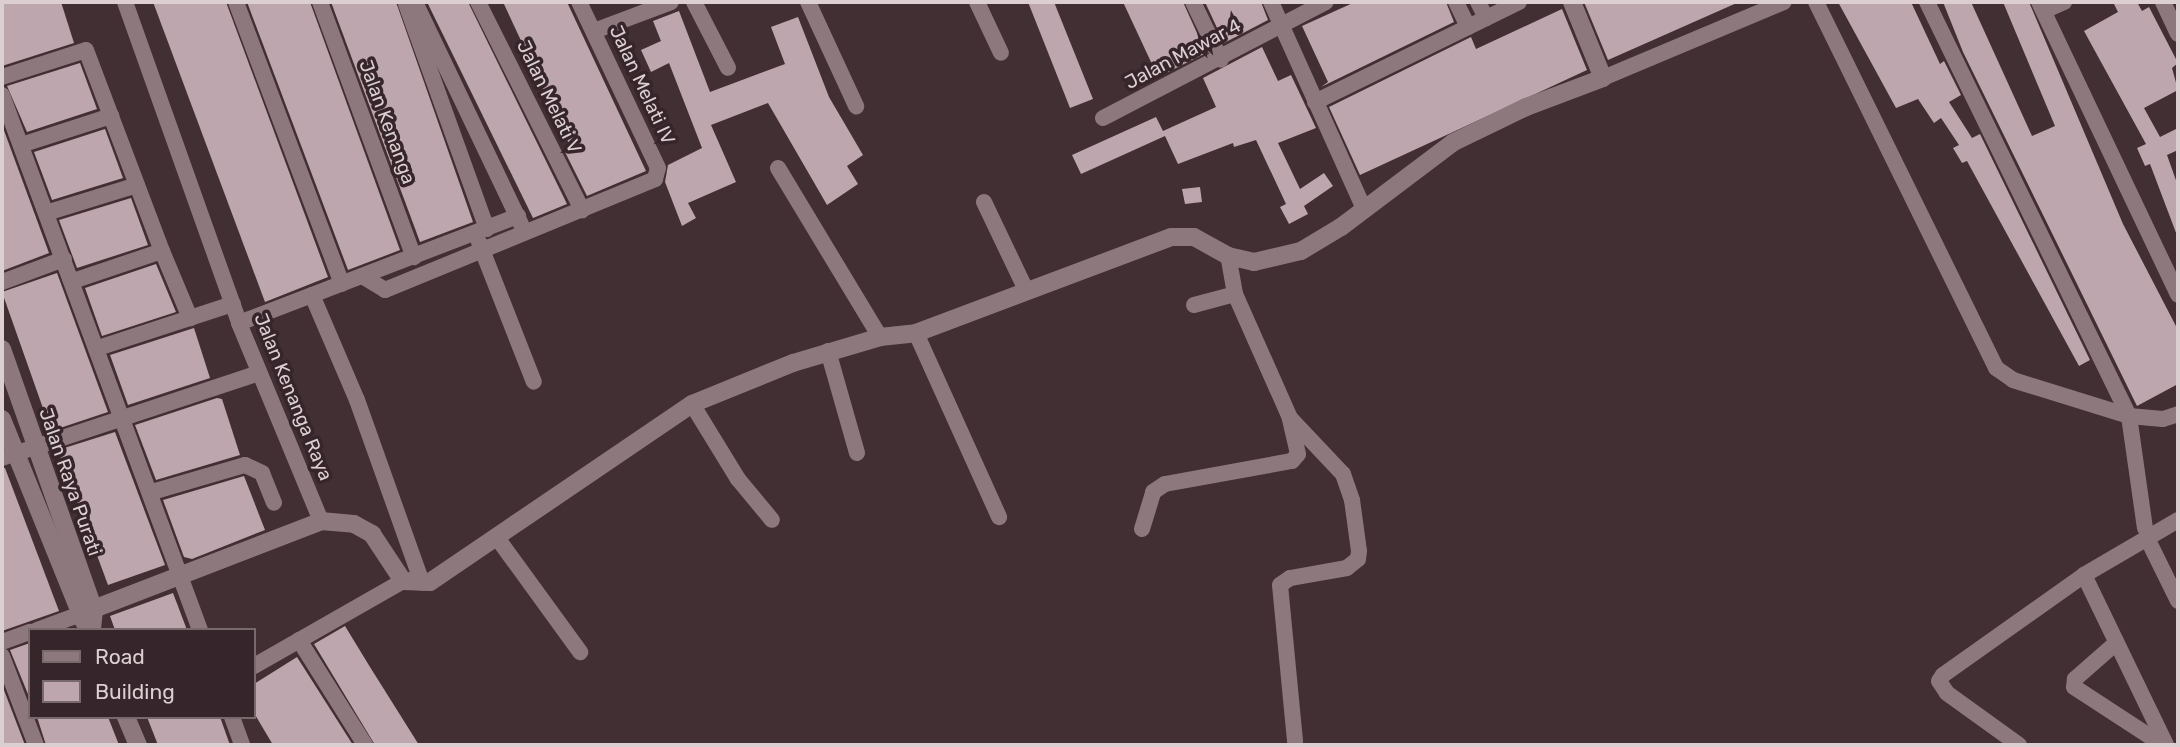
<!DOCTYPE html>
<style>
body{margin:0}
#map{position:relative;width:2180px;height:747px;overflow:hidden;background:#412f34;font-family:Rubik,sans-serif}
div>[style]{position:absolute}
.building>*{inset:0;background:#bda6ad}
.minor>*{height:16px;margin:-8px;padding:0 8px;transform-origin:8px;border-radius:8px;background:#8d787e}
.tertiary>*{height:18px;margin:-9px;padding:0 9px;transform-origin:9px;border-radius:9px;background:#8d787e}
span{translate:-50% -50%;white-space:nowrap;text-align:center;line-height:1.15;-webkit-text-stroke:7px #36252a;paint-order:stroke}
.street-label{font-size:19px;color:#dbcfd2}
.frame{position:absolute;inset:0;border:4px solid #dbcfd2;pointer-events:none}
.legend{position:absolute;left:28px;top:628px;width:228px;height:91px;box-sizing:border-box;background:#36252a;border:2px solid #78696d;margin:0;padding:9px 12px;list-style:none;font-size:21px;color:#dbcfd2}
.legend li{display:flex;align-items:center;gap:14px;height:35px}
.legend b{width:35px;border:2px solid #78696d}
</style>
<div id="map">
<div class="building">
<i style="clip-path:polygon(2px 2px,61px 2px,74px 43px,2px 66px)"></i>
<i style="clip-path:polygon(153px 2px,226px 2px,328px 277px,265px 302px)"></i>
<i style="clip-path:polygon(247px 2px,310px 2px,400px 250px,348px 270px)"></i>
<i style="clip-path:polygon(331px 2px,396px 2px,473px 222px,420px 242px)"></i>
<i style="clip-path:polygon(427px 2px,468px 2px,567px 204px,533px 218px)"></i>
<i style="clip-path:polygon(503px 2px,567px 2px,646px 171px,587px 196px,565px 152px,571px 148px)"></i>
<i style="clip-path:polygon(1028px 2px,1054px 2px,1093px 99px,1070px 108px)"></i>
<i style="clip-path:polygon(1123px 2px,1183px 2px,1206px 53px,1158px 77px)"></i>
<i style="clip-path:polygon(1205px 2px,1261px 2px,1268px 20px,1224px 43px)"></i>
<i style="clip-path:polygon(1355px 2px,1446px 2px,1454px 22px,1321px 87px,1328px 82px,1302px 26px)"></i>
<i style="clip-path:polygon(1584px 2px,1739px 2px,1608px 60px)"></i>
<i style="clip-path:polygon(1838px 2px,1911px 2px,1940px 64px,1944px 61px,1961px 95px,1949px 102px,1972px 138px,1980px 134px,2090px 360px,2079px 366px,1967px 161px,1962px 163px,1953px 148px,1959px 145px,1941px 118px,1934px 123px,1918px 99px,1896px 108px)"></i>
<i style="clip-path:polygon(1943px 2px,1971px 2px,2032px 136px,2055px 126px,2003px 2px,2029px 2px,2123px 224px,2178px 330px,2178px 384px,2137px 406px,1963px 52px)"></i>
<i style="clip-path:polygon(2113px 2px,2137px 2px,2142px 11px,2149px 7px,2178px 63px,2172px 68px,2178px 90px,2144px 108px,2160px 137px,2178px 128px,2178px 150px,2167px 155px,2178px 186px,2178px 238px,2150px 164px,2145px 166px,2137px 148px,2146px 144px,2084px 31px,2118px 12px)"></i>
<i style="clip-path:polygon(1562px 9px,1587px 70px,1360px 175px,1329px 107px,1471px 37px,1476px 49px)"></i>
<i style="clip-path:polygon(679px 11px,710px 92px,785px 64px,771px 27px,798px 17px,829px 97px,863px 155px,847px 166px,858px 184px,827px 205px,768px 103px,711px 125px,736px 182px,688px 203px,696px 218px,682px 226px,665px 182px,668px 165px,702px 148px,669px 63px,651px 72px,641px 50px,661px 41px,653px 21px)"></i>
<i style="clip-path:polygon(1262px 47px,1278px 81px,1291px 75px,1316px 128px,1278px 143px,1300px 189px,1324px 173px,1333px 186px,1304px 206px,1308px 214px,1289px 224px,1280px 207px,1286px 204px,1256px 140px,1234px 147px,1233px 143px,1178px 164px,1165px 136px,1081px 174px,1072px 155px,1156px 117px,1163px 131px,1216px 107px,1203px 78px)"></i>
<i style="clip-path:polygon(80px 63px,97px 109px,27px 132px,7px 86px)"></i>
<i style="clip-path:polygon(2px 125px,49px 253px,2px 271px)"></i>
<i style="clip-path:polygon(105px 129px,123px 178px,52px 200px,34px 152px)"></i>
<i style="clip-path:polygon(1200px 187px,1202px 202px,1185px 204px,1182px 189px)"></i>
<i style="clip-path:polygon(131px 198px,148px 245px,77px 268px,59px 220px)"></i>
<i style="clip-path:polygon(156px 264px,176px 312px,102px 336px,85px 288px)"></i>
<i style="clip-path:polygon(57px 273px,108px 412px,51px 431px,2px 292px)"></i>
<i style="clip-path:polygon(194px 328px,210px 378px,128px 405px,110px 355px)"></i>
<i style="clip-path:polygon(217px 398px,222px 399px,240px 455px,156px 480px,135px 425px)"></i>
<i style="clip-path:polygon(115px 432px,165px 565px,108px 585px,58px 450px)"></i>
<i style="clip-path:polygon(2px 468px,5px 468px,59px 611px,2px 631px)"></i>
<i style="clip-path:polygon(244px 476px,265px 530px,192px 559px,184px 557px,163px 500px)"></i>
<i style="clip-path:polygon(173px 593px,187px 630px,115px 630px,110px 616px)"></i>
<i style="clip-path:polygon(345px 626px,370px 667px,419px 745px,375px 745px,314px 644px)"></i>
<i style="clip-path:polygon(30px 643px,30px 699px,10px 650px)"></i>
<i style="clip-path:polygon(297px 657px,353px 745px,273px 745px,254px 713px,254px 684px)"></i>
<i style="clip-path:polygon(2px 685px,25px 745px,2px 745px)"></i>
<i style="clip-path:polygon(37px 717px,108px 717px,119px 745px,46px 745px)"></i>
<i style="clip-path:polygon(147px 717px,220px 717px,230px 745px,158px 745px)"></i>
</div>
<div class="minor">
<i style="left:125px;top:2px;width:341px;rotate:70.4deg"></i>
<i style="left:239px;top:323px;width:214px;rotate:67.5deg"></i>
<i style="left:236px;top:2px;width:301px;rotate:69.4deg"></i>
<i style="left:320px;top:2px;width:272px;rotate:69.8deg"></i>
<i style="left:415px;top:2px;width:246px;rotate:64.5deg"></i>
<i style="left:478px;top:2px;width:233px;rotate:63.4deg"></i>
<i style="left:694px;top:2px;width:74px;rotate:62.7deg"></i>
<i style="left:808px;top:2px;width:115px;rotate:65.2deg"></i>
<i style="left:977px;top:2px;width:56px;rotate:64.8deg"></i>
<i style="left:1193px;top:2px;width:64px;rotate:64.2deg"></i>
<i style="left:1271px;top:2px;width:227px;rotate:65.8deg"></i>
<i style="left:1456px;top:2px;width:28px;rotate:64deg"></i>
<i style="left:1478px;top:2px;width:18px;rotate:63deg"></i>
<i style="left:1816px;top:2px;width:408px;rotate:63.8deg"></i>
<i style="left:1996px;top:368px;width:21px;rotate:35deg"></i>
<i style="left:2013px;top:380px;width:121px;rotate:17.2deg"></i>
<i style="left:2129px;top:416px;width:34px;rotate:5deg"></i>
<i style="left:2163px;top:419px;width:16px;rotate:-18deg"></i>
<i style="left:1927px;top:2px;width:461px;rotate:64deg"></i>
<i style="left:2129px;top:416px;width:113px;rotate:81.9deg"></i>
<i style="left:2039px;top:2px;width:324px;rotate:64.6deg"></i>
<i style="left:2163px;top:2px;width:35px;rotate:65deg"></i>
<i style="left:406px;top:4px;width:239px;rotate:70.2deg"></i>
<i style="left:2044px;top:11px;width:22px;rotate:-24deg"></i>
<i style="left:594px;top:31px;width:82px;rotate:-20.6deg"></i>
<i style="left:2px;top:77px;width:88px;rotate:-17.8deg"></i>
<i style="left:86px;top:50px;width:215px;rotate:69.3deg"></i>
<i style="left:1603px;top:78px;width:196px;rotate:-22.8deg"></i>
<i style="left:2px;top:95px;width:570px;rotate:69.69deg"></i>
<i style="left:1315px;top:102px;width:227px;rotate:-26.1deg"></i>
<i style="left:1103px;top:118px;width:251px;rotate:-27.5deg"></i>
<i style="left:21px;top:145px;width:95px;rotate:-17.9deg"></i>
<i style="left:778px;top:168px;width:197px;rotate:58.9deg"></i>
<i style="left:984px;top:202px;width:98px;rotate:64.5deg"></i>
<i style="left:46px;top:213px;width:95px;rotate:-17.1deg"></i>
<i style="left:479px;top:242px;width:150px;rotate:68.6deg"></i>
<i style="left:362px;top:276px;width:27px;rotate:31deg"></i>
<i style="left:385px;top:290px;width:292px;rotate:-22.3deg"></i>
<i style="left:655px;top:179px;width:11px;rotate:-75deg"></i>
<i style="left:658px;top:168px;width:184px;rotate:-115.4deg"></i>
<i style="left:73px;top:281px;width:94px;rotate:-18.6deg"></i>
<i style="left:162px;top:251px;width:73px;rotate:67.3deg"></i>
<i style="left:2px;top:282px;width:66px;rotate:-20.4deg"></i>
<i style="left:312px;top:295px;width:114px;rotate:66.8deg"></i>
<i style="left:357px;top:400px;width:194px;rotate:70.4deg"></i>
<i style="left:1194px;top:305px;width:42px;rotate:-15deg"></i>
<i style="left:239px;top:323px;width:299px;rotate:-21deg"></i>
<i style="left:916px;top:333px;width:202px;rotate:65.7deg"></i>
<i style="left:98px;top:348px;width:142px;rotate:-18.1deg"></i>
<i style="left:828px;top:351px;width:106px;rotate:74.1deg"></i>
<i style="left:692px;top:404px;width:88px;rotate:58.5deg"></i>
<i style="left:738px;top:479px;width:53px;rotate:50.3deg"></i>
<i style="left:1290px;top:418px;width:77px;rotate:46.6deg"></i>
<i style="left:1343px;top:474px;width:28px;rotate:71deg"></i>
<i style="left:1352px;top:500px;width:51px;rotate:82.2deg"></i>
<i style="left:1359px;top:551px;width:8px;rotate:97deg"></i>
<i style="left:1358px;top:559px;width:14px;rotate:141deg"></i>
<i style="left:1347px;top:568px;width:58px;rotate:170deg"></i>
<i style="left:1290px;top:578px;width:12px;rotate:145deg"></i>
<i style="left:1280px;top:585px;width:157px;rotate:84.5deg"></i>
<i style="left:2px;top:458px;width:271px;rotate:-18.3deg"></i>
<i style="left:152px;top:492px;width:97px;rotate:-16.2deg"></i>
<i style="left:245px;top:465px;width:19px;rotate:25deg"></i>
<i style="left:262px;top:473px;width:32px;rotate:68deg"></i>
<i style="left:1142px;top:529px;width:39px;rotate:-73deg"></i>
<i style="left:1153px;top:492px;width:14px;rotate:-34deg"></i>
<i style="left:1165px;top:484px;width:129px;rotate:-10.3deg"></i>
<i style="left:1292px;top:461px;width:9px;rotate:-49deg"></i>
<i style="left:1298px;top:454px;width:37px;rotate:-103deg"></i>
<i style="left:1290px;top:418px;width:136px;rotate:-113.9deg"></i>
<i style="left:1235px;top:294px;width:39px;rotate:-100deg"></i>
<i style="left:2147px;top:538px;width:70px;rotate:63.8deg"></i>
<i style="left:498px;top:539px;width:140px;rotate:54deg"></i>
<i style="left:2084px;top:575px;width:189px;rotate:64.2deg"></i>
<i style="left:37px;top:630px;width:44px;rotate:-20.1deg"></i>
<i style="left:299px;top:640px;width:124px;rotate:57.8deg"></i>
<i style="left:2px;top:642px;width:30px;rotate:-20deg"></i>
<i style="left:2116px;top:643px;width:55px;rotate:138.7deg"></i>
<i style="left:2075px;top:679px;width:8px;rotate:97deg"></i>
<i style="left:2074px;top:687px;width:106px;rotate:33.1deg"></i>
<i style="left:2px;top:656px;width:95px;rotate:69.1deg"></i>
<i style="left:254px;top:666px;width:172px;rotate:-29.7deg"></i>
<i style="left:232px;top:717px;width:30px;rotate:70deg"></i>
<i style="left:2019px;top:745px;width:89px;rotate:-144.2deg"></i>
<i style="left:1947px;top:693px;width:14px;rotate:-124deg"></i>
<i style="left:1939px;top:681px;width:7px;rotate:-56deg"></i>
<i style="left:1943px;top:675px;width:173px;rotate:-35.3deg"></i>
<i style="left:2084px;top:575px;width:109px;rotate:-30.3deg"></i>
</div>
<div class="tertiary">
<i style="left:2px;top:349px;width:277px;rotate:70.6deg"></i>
<i style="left:94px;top:610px;width:20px;rotate:96deg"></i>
<i style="left:2px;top:419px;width:219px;rotate:68deg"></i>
<i style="left:78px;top:615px;width:261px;rotate:-21.1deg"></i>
<i style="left:321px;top:521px;width:33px;rotate:5deg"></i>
<i style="left:354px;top:524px;width:21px;rotate:29deg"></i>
<i style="left:372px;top:534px;width:56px;rotate:56.6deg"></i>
<i style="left:403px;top:581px;width:27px;rotate:2deg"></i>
<i style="left:430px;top:582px;width:317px;rotate:-34.2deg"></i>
<i style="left:692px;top:404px;width:109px;rotate:-22.1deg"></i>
<i style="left:793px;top:363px;width:91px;rotate:-16.6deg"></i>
<i style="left:880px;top:337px;width:36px;rotate:-6deg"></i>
<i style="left:916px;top:333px;width:272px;rotate:-20.6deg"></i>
<i style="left:1171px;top:237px;width:23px"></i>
<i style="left:1194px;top:237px;width:39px;rotate:29deg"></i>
<i style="left:1228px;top:256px;width:27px;rotate:13deg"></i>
<i style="left:1254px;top:262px;width:48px;rotate:-13.2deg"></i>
<i style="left:1301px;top:251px;width:47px;rotate:-31deg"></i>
<i style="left:1341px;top:227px;width:141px;rotate:-37deg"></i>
<i style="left:1454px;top:142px;width:80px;rotate:-25.9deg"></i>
<i style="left:1526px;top:107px;width:82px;rotate:-20.6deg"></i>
<i style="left:1603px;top:78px;width:82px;rotate:-112.2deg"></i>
<i style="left:126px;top:717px;width:30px;rotate:67deg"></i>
</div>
<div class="street-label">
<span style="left:1183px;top:54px;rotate:-28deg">Jalan Mawar 4</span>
<span style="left:642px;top:85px;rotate:65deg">Jalan Melati IV</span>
<span style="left:549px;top:97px;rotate:64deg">Jalan Melati V</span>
<span style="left:387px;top:122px;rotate:70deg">Jalan Kenanga</span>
<span style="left:293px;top:397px;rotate:68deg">Jalan Kenanga Raya</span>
<span style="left:70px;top:482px;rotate:71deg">Jalan Raya Purati</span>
</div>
<div class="frame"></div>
<ul class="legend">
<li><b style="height:9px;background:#8d787e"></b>Road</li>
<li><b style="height:19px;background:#bda6ad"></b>Building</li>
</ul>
</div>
